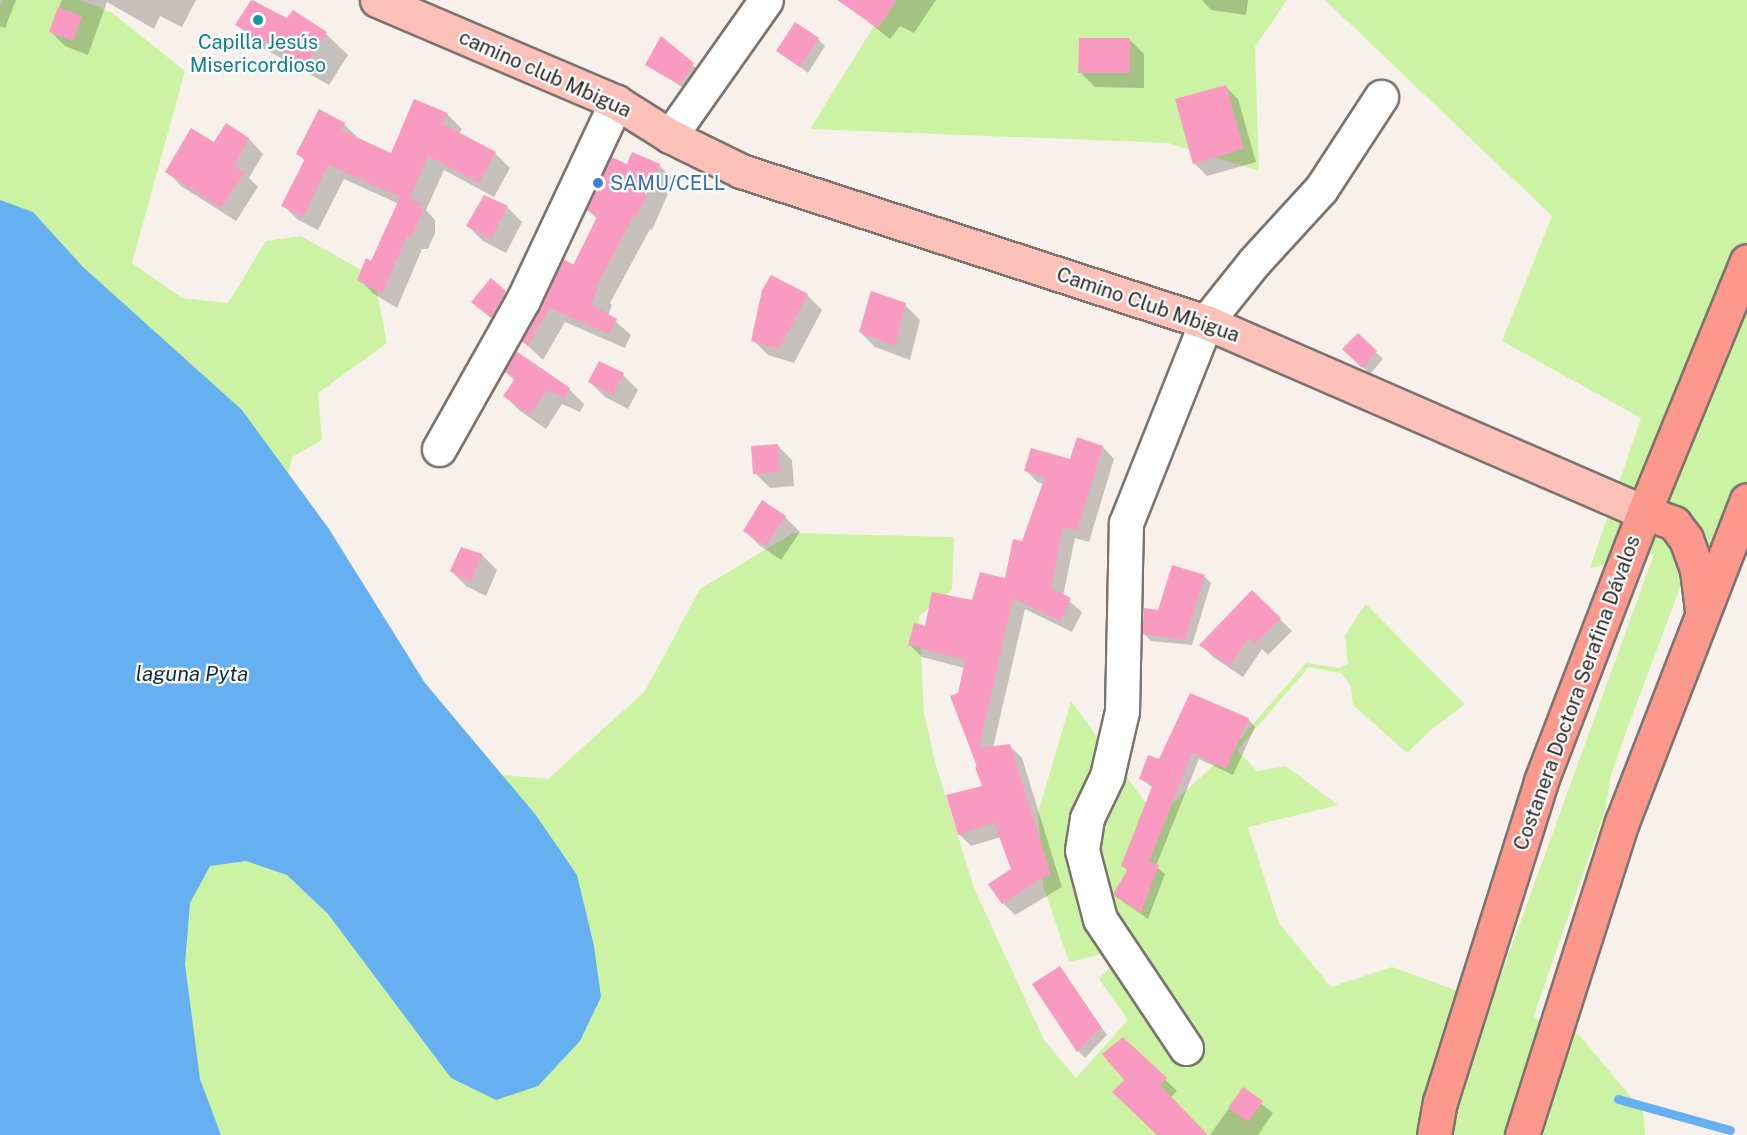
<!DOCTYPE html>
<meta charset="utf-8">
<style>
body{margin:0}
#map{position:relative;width:1747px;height:1135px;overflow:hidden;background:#f8f1eb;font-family:"Public Sans",sans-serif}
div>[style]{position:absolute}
.green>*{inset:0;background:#ccf3a4}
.water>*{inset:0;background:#66b0f1}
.shadow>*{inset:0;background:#0003}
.stream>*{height:9px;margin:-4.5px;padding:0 4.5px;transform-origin:4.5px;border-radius:4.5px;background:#66b0f1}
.building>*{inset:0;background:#f99bc0}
.roads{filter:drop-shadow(2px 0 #7b746f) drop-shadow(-2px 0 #7b746f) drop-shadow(0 2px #7b746f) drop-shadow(0 -2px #7b746f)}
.minor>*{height:33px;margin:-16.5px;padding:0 16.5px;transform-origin:16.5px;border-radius:16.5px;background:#fff}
.major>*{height:33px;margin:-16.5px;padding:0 16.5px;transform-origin:16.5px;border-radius:16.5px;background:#fdc1ba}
.highway>*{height:33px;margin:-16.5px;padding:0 16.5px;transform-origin:16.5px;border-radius:16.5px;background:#fc988c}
.dots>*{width:16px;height:16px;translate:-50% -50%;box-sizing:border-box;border:3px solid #fff;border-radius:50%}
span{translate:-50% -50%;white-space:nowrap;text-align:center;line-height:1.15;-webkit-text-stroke:4.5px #fff;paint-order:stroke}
.culture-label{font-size:20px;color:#0d838f}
.street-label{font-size:20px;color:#2a2725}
.shop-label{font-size:20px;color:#366cbe}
.left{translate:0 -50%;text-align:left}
.water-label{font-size:21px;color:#0c2b45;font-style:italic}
</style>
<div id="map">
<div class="green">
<i style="clip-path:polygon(3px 0,80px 0,111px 12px,185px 71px,132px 263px,182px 298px,228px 303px,266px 241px,301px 236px,374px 277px,387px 343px,318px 393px,322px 440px,292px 457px,282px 499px,479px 773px,548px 779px,645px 691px,700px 589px,793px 533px,954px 537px,952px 590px,919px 616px,924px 713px,935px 762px,974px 888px,1044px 1040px,1076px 1078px,1128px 1020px,1099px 979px,1130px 947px,1069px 962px,1043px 886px,1038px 813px,1071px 701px,1157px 818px,1234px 746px,1306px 663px,1339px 668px,1348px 664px,1345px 635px,1366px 604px,1465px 704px,1431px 730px,1407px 753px,1353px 705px,1351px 686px,1341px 673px,1309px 667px,1237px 750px,1257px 771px,1286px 766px,1338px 805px,1248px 827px,1279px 923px,1331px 987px,1392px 967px,1491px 1003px,1654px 554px,1590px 568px,1641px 418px,1502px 341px,1552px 216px,1325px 0,1747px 0,1747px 535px,1710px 552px,1701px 544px,1672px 550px,1681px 573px,1681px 585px,1626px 732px,1611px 775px,1605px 811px,1533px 1018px,1579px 1035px,1643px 1111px,1645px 1135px,0 1135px,0 6px)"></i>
<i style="clip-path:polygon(890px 0,1287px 0,1255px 47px,1259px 171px,1168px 143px,810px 129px)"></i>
</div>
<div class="water">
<i style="clip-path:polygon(0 200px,33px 212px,83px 267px,242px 410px,329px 529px,425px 683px,535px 814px,577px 875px,594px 946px,601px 997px,580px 1041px,538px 1086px,496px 1100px,451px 1078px,328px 914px,287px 875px,246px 861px,210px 866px,190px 903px,185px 964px,200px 1079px,221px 1135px,0 1135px)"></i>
</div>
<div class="shadow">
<i style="clip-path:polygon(0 0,16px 0,5px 28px,0 26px)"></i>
<i style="clip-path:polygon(62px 0,196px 0,182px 27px,160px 16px,154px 29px,107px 2px,88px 55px,65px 46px,50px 31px)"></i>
<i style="clip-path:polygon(253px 0,288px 20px,293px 12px,326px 34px,348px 55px,329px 85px,259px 46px,237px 24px)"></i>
<i style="clip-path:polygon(852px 0,936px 0,914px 33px,900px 26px,890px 39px,848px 6px)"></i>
<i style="clip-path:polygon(1202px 0,1248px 0,1246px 15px,1211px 10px)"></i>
<i style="clip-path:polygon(661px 39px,700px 71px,688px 91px,647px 64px)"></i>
<i style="clip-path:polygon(818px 39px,825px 46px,808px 73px,778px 51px)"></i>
<i style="clip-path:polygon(1129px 39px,1144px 54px,1144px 88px,1095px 87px,1080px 72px)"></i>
<i style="clip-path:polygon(1225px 86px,1238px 99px,1256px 162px,1207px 176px,1194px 163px)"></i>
<i style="clip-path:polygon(447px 114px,462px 129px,459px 134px,495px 153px,510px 168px,494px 197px,444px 170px,426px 210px,435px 220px,435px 233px,428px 249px,422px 249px,397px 308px,374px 294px,359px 279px,372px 263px,399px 204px,344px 179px,318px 230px,298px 220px,283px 205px,306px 162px,298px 154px,344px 124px,359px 139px,391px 155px)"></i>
<i style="clip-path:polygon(226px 125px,249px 139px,263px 154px,249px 178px,258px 187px,236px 221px,181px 186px,167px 171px,214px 144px)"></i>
<i style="clip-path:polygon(659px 165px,674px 180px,652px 230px,650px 229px,610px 303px,612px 305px,608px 315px,631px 335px,625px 348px,565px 322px,543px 360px,523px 341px,573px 266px,598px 220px,588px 210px,627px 166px)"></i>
<i style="clip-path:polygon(485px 197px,507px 207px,522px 222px,506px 253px,483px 241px,468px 226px)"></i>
<i style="clip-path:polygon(491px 280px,521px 307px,507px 331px,473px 302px)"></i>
<i style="clip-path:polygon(807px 295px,822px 310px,794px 363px,768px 355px,753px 340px)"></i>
<i style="clip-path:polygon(905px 305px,920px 320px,910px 360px,875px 347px,860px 332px)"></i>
<i style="clip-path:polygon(1358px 335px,1383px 359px,1370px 374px,1344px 349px)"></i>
<i style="clip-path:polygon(600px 363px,623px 375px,638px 390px,628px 409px,605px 397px,590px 382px)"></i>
<i style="clip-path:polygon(506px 372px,569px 389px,584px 404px,580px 412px,562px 404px,546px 429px,520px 411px,505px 396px,515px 381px)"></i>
<i style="clip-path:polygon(777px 445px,792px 460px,794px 486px,770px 488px,755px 473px)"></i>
<i style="clip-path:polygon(1103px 447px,1114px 459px,1089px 542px,1075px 538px,1063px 596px,1082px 612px,1072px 632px,1025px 609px,993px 748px,1010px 746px,1022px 758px,1062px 887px,1015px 915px,1003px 903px,1013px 869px,1001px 837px,971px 846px,959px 834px,984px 787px,952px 697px,959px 694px,965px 668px,922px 657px,910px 645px,926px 628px,1006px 580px,1023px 543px,1044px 484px,1037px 482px,1026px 470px,1071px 461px)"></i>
<i style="clip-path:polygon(785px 517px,800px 532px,781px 560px,759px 545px,744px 530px)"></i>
<i style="clip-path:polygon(461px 549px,482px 555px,497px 570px,486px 596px,466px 586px,451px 571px)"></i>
<i style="clip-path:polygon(1204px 576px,1211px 583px,1192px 645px,1151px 641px,1144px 634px,1159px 612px)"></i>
<i style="clip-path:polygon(1252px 592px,1292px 631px,1268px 655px,1262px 649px,1243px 677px,1213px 657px,1201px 645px)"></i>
<i style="clip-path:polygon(1248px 719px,1255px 727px,1233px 775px,1199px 759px,1156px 866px,1165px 874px,1148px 919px,1115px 896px,1128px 871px,1123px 866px,1153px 788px,1140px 778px,1160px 761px)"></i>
<i style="clip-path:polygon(1060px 968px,1107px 1035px,1085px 1058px,1078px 1051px)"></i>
<i style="clip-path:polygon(1123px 1039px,1177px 1091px,1170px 1098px,1206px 1135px,1158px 1135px,1126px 1080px)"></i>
<i style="clip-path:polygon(1243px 1089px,1273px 1113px,1258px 1135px,1210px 1135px)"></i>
</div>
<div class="stream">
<i style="left:1618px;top:1099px;width:116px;rotate:15.5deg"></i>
</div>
<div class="building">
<i style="clip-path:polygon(251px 0,287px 18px,293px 10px,327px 32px,307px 64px,235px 25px)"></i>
<i style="clip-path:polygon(837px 0,897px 0,878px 28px)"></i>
<i style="clip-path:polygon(58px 7px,82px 16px,73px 41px,49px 32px)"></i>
<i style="clip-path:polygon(795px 22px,819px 38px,800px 67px,776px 51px)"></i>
<i style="clip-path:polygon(661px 36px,694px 63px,680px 85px,645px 65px)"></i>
<i style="clip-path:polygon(1079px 38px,1130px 38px,1130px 73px,1078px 73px)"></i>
<i style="clip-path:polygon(1226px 85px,1244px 149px,1193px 164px,1175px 99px)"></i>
<i style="clip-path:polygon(414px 99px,448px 113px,443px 124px,496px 152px,479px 183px,428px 156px,410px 198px,421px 203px,419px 207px,424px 209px,411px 238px,407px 236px,382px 294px,357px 280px,366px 258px,371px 261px,400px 197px,328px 165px,303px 217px,281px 206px,305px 159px,296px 154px,319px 109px,345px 123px,341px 130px,391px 153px)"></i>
<i style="clip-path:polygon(226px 123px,249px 138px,234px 166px,245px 172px,221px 208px,165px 172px,191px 128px,214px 142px)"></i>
<i style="clip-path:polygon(632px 152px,660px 164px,637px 217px,634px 215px,596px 287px,598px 289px,591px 304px,617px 319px,609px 334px,549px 308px,528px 346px,521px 341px,563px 259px,574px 265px,562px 288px,598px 215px,586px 210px,611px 157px,627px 164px)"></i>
<i style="clip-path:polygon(484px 195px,508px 206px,491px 239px,466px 226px)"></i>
<i style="clip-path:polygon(771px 275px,808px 294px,779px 349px,751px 341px,762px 290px)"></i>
<i style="clip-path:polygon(491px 278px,506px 291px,491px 318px,471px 302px)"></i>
<i style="clip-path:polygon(871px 291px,906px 303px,895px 346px,859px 332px)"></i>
<i style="clip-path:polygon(1358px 333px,1377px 351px,1362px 368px,1342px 349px)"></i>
<i style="clip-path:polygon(516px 351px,570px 388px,564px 398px,547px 390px,530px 415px,503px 396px,516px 377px,504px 372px)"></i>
<i style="clip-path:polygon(599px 361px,624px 373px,613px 395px,588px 382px)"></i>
<i style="clip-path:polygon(1077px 437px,1103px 446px,1077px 531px,1063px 527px,1051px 588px,1071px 598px,1060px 621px,1013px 598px,979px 748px,1010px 744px,1051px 875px,1042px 878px,1002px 904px,988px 884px,1011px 869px,994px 823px,958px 835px,946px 795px,982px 786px,975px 767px,977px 766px,950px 696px,958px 693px,965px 660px,908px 645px,914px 623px,925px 626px,932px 592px,972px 600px,980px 572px,1005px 578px,1013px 539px,1022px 541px,1045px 477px,1024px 471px,1031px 448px,1070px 459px)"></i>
<i style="clip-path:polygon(778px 444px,780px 472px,753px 474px,751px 446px)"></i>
<i style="clip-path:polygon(762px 500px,786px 516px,766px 546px,743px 531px)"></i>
<i style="clip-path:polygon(461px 547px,482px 554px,471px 582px,450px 571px)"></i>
<i style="clip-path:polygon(1172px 565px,1205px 575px,1185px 640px,1142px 634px,1144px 608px,1158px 610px)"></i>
<i style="clip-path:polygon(1252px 590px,1281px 618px,1255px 644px,1249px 638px,1230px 666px,1199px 645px)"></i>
<i style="clip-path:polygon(1190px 693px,1249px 718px,1226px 769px,1192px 753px,1149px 862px,1159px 865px,1141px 913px,1113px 894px,1128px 869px,1121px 866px,1153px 784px,1139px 779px,1148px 755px,1159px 759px)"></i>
<i style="clip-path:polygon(1060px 966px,1101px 1027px,1077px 1052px,1032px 984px)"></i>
<i style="clip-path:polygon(1123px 1037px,1167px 1078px,1160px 1085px,1208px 1135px,1157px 1135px,1112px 1092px,1124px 1080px,1102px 1054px)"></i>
<i style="clip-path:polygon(1243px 1087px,1263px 1101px,1248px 1122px,1228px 1108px)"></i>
</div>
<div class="roads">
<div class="minor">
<i style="left:670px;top:136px;width:166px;rotate:-54.8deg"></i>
<i style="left:439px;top:449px;width:171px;rotate:-60.6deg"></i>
<i style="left:523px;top:300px;width:219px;rotate:-64.8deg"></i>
<i style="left:1186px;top:1048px;width:155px;rotate:-123.7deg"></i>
<i style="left:1100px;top:919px;width:71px;rotate:-104.6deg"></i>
<i style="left:1082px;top:850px;width:32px;rotate:-81deg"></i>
<i style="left:1087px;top:818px;width:47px;rotate:-64.5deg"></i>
<i style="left:1107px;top:776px;width:67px;rotate:-77deg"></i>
<i style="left:1122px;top:711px;width:188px;rotate:-88.8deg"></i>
<i style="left:1126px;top:523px;width:216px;rotate:-68.3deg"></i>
<i style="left:1206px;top:322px;width:77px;rotate:-51.3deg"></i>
<i style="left:1254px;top:262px;width:99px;rotate:-47.5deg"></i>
<i style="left:1321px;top:189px;width:110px;rotate:-56.9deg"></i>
</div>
<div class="major">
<i style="left:377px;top:0;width:260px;rotate:23.1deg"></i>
<i style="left:616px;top:102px;width:64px;rotate:32.2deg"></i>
<i style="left:670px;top:136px;width:79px;rotate:26.2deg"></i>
<i style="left:741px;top:171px;width:489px;rotate:18deg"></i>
<i style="left:1206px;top:322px;width:477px;rotate:23.5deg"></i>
</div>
<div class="highway">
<i style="left:1644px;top:512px;width:32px;rotate:20deg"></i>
<i style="left:1674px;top:523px;width:20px;rotate:53deg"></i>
<i style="left:1686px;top:539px;width:33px;rotate:70deg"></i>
<i style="left:1697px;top:570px;width:40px;rotate:82.9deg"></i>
<i style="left:1434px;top:1135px;width:34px;rotate:-80deg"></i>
<i style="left:1440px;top:1102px;width:337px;rotate:-72.5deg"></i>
<i style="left:1541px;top:781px;width:288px;rotate:-69deg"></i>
<i style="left:1644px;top:512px;width:271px;rotate:-67.7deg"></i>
<i style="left:1522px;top:1135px;width:329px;rotate:-72.3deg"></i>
<i style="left:1622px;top:822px;width:345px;rotate:-68.8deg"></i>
</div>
</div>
<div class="dots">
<i style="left:258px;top:20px;background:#0f9aa8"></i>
<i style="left:598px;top:183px;background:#3f7fe0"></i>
</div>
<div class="culture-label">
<span style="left:258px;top:54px">Capilla Jesús<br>Misericordioso</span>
</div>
<div class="street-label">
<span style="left:545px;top:74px;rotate:24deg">camino club Mbigua</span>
<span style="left:1148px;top:305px;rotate:19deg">Camino Club Mbigua</span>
<span style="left:1577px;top:693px;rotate:-70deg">Costanera Doctora Serafina Dávalos</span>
</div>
<div class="shop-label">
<span class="left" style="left:610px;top:183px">SAMU/CELL</span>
</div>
<div class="water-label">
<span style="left:192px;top:674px">laguna Pyta</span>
</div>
</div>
